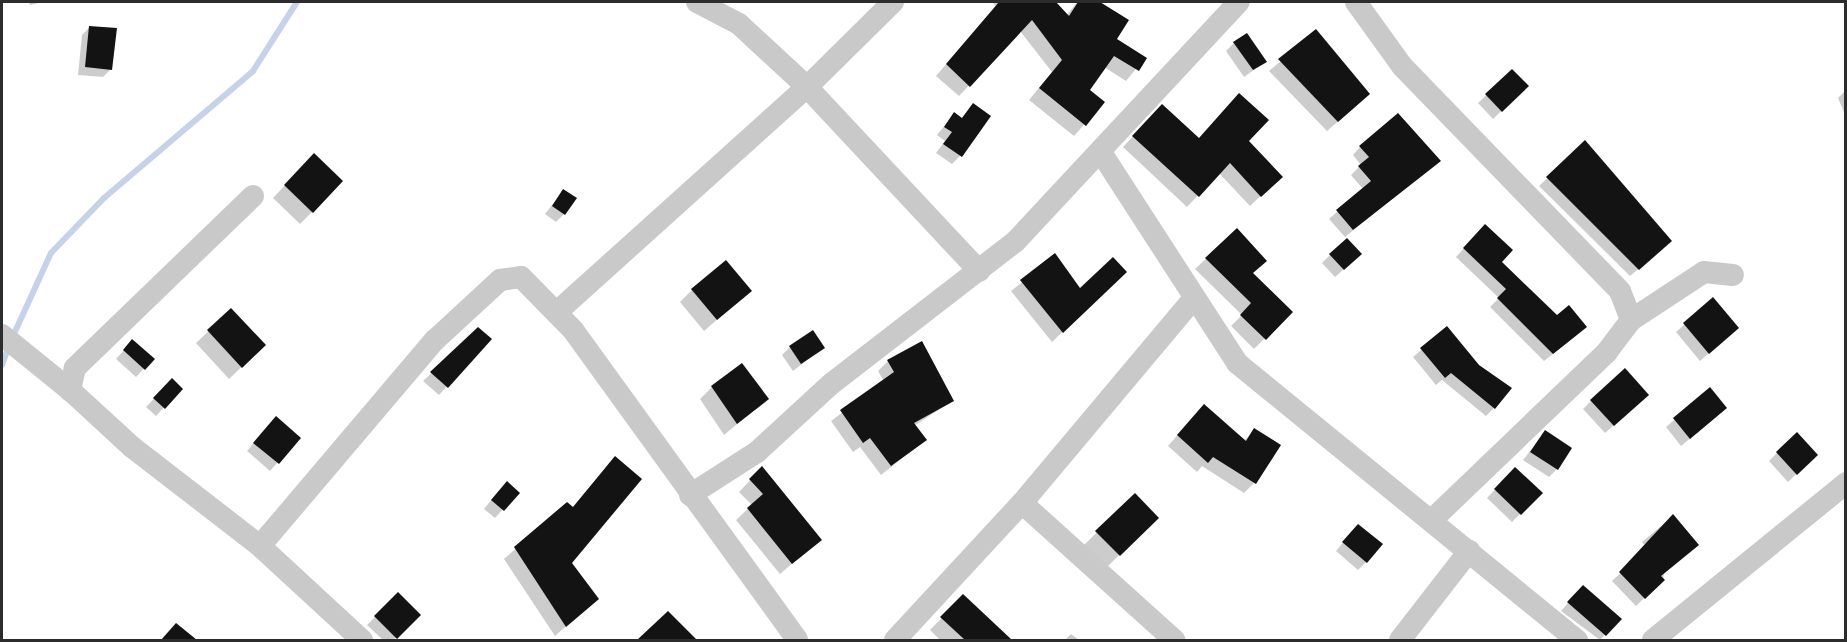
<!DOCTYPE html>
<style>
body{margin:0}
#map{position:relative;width:1847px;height:642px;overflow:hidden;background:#fff;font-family:Commissioner,sans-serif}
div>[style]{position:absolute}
.shadow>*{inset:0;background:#0003}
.stream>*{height:6px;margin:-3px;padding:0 3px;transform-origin:3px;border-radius:3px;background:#c6d2e9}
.building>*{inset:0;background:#131313}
.street>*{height:22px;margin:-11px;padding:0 11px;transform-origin:11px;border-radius:11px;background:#c9c9c9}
span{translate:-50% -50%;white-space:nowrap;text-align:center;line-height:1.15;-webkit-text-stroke:6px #fff;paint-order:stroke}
.frame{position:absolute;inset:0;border:3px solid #2c2c2c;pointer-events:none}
</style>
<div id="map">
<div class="shadow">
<i style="clip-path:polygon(29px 2px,43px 2px,30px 5px)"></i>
<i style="clip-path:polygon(992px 2px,1054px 2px,1067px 15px,1077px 2px,1097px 2px,1127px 21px,1115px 39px,1145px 58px,1126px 81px,1104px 67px,1088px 90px,1103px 103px,1074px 136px,1029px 100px,1052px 72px,1020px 31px,959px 96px,936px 76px,996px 6px)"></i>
<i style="clip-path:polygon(90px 27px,111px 69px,103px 77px,78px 75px,82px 35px)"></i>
<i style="clip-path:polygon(1316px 31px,1357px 105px,1327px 131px,1269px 71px)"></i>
<i style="clip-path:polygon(1234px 43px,1265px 62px,1244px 77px,1226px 51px)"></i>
<i style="clip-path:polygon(1512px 71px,1527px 86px,1493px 119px,1478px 103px)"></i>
<i style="clip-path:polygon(1846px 90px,1846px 117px,1838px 98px)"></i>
<i style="clip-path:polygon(973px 105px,960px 156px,952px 164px,936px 153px,945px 141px,937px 135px,954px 114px,961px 119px)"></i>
<i style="clip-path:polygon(1152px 116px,1198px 140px,1247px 141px,1270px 187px,1250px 206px,1219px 173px,1187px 207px,1123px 147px)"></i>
<i style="clip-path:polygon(1585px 143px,1662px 249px,1630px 276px,1539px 186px)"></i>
<i style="clip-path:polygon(1360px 147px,1439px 161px,1345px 237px,1329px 219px,1363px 189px,1351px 175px,1361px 165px,1353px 155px)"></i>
<i style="clip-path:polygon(302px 167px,312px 212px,300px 224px,273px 198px)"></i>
<i style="clip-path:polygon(563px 191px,564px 214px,556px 222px,545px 214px)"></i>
<i style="clip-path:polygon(1485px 226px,1499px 262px,1577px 335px,1544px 361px,1490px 307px,1499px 298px,1456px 257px)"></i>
<i style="clip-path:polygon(1237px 230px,1251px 274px,1291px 312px,1254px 349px,1231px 326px,1242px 315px,1195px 269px)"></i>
<i style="clip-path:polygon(1330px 255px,1352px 262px,1335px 277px,1322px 263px)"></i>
<i style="clip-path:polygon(1055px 256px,1080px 290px,1125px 272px,1052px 342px,1011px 291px)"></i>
<i style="clip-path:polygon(692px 290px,750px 291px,704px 331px,680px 302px)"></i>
<i style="clip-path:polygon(1713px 299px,1729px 336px,1700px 361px,1676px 332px)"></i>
<i style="clip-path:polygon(231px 310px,252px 357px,229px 379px,196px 343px)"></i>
<i style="clip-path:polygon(1447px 328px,1494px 408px,1486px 416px,1442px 380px,1436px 385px,1413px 357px)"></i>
<i style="clip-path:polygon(478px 329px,490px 339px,439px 395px,423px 381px)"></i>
<i style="clip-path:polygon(790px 347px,823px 348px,793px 371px,782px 355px)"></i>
<i style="clip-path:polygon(125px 349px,153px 359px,136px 377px,116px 359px)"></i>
<i style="clip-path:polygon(888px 361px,952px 401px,914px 426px,925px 440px,881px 475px,860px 447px,853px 452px,831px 421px,884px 381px,878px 371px)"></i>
<i style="clip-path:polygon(172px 380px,181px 389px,156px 416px,146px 407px)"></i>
<i style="clip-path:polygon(712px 387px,767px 399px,724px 435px,700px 399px)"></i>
<i style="clip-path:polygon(1710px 389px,1717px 416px,1681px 446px,1666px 427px)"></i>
<i style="clip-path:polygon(1591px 401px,1639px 403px,1605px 433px,1583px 409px)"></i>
<i style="clip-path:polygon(1194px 416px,1244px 441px,1254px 430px,1254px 483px,1244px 493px,1202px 466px,1197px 472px,1168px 446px)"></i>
<i style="clip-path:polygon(268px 426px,299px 438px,270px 471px,247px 451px)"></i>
<i style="clip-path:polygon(1545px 432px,1557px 469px,1549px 477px,1523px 460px)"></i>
<i style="clip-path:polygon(1777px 453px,1816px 455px,1788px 482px,1769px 461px)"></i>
<i style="clip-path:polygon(615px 458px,570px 563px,597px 599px,555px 636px,504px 559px,567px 504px,572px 508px)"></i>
<i style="clip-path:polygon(762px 468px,820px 540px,780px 574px,736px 520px,752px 505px,739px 492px)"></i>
<i style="clip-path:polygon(1515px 469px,1541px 493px,1512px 522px,1487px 498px)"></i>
<i style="clip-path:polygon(499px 491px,518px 493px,495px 518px,484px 509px)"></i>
<i style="clip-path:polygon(1135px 495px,1157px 518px,1107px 567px,1084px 545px)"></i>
<i style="clip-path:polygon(1673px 516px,1663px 580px,1636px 606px,1612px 581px,1647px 548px,1642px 542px)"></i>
<i style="clip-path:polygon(1350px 534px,1366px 562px,1358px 570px,1336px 551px)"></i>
<i style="clip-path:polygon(398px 594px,419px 615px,393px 640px,383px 640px,367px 625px)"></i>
<i style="clip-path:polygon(1575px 595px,1619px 619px,1600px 640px,1561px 611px)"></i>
<i style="clip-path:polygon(963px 596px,1007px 638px,1005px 640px,940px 640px,930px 630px)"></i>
<i style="clip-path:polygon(668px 613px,695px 640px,640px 640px,642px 638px)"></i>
<i style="clip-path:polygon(1071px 634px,1079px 640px,1065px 640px)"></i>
</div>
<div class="stream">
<i style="left:13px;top:336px;width:91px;rotate:-65.4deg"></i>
<i style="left:51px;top:253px;width:76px;rotate:-46.1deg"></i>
<i style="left:104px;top:198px;width:196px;rotate:-40.4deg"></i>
<i style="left:253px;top:71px;width:82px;rotate:-57.5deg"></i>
<i style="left:2px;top:365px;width:20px;rotate:-70deg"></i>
</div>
<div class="building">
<i style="clip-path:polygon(999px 2px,1056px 2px,1069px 16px,1078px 2px,1100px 2px,1129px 20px,1117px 39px,1147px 58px,1139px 71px,1114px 56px,1090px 90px,1105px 102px,1086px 126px,1039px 88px,1062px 60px,1032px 20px,970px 87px,946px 64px)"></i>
<i style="clip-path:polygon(89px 26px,117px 28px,112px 70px,85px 67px)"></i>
<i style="clip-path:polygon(1316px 29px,1370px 94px,1338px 122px,1278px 59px)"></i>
<i style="clip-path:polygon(1247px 33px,1267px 62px,1253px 70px,1233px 42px)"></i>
<i style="clip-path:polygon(1512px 69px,1529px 86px,1502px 112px,1485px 94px)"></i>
<i style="clip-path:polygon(1239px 93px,1269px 120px,1249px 141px,1283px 177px,1261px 197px,1230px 163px,1199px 197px,1132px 136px,1162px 104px,1199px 138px)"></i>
<i style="clip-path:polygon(973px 103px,991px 116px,962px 157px,943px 144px,952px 132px,944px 127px,954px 112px,962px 118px)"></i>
<i style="clip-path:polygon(1398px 113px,1441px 161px,1353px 230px,1336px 210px,1371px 181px,1358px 166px,1369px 157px,1359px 146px)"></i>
<i style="clip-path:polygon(1585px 140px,1672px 241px,1639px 270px,1546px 177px)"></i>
<i style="clip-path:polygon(314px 153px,343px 181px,313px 213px,284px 185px)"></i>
<i style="clip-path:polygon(563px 189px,577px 198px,565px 215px,552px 206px)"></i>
<i style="clip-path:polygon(1485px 224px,1513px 250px,1502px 262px,1557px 315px,1569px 305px,1587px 327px,1553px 354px,1497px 298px,1506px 289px,1463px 248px)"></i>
<i style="clip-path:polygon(1237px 228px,1267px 261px,1253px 273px,1293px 312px,1266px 340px,1240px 315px,1251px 303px,1205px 258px)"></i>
<i style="clip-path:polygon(1347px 238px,1362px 254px,1344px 270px,1329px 254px)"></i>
<i style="clip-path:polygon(1055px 253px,1080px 288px,1113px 257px,1127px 272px,1063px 333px,1020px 280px)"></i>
<i style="clip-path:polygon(726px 260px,752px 291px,717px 320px,691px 289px)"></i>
<i style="clip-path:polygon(1713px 297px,1739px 328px,1709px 354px,1683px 323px)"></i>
<i style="clip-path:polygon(231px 308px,266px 345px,242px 368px,207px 330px)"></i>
<i style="clip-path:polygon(1447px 326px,1479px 365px,1512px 388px,1495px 409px,1451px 373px,1445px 378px,1420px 348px)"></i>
<i style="clip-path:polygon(478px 327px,492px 339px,448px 388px,430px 372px)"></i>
<i style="clip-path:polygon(813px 330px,825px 348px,801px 364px,789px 346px)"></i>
<i style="clip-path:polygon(132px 339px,155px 359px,145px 370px,123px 350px)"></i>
<i style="clip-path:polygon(922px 341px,954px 401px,914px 423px,927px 440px,891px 466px,870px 438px,863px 443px,840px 410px,894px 372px,887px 360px)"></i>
<i style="clip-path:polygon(742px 363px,769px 399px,737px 424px,711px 386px)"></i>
<i style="clip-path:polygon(1625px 368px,1649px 395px,1614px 426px,1590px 400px)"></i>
<i style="clip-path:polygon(172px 378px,183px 389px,165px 409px,153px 398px)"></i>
<i style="clip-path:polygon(1710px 387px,1727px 408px,1690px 439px,1673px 418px)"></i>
<i style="clip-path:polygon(1204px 404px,1246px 441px,1254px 428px,1281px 445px,1256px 484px,1213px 457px,1208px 463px,1177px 435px)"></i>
<i style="clip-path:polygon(276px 416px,301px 438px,279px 464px,253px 443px)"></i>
<i style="clip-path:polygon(1545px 430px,1572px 448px,1558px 470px,1530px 452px)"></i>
<i style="clip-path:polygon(1797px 432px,1818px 455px,1797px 475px,1776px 452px)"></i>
<i style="clip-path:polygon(615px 456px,642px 479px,572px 563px,599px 599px,566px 627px,514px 547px,567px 502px,573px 507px)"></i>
<i style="clip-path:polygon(762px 466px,822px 540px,792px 564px,747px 508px,763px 494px,749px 479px)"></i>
<i style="clip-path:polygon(1515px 467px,1543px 493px,1521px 515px,1494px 489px)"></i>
<i style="clip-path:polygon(507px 481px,520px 493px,504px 511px,491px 500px)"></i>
<i style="clip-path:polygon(1135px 493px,1159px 518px,1120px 556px,1095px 531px)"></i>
<i style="clip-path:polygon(1673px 514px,1699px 545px,1661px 576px,1665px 580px,1645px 599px,1619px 572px)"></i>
<i style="clip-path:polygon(1358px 524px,1383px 544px,1367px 563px,1342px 542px)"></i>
<i style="clip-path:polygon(1583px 585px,1622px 619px,1606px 636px,1567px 602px)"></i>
<i style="clip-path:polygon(398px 592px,421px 615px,397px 639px,374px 616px)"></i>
<i style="clip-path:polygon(963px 594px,1012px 640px,965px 640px,940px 617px)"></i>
<i style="clip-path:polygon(668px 611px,697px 640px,637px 640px)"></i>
<i style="clip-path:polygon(176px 623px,197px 640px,161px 640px)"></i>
</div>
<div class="street">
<i style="left:697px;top:2px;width:47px;rotate:27.6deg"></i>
<i style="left:739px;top:24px;width:93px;rotate:42.8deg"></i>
<i style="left:807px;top:87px;width:252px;rotate:46.9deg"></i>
<i style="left:1356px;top:2px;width:79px;rotate:54.3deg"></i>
<i style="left:1402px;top:66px;width:313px;rotate:45.9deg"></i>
<i style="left:1620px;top:291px;width:31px;rotate:69deg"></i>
<i style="left:1631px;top:320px;width:40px;rotate:127deg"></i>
<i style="left:1607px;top:352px;width:241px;rotate:136.2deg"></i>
<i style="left:1102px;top:154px;width:249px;rotate:57.1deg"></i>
<i style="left:1237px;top:363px;width:439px;rotate:39.2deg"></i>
<i style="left:253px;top:196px;width:248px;rotate:136deg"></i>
<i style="left:75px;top:368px;width:23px;rotate:103deg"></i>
<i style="left:70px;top:390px;width:84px;rotate:42.6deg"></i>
<i style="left:132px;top:447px;width:162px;rotate:37.7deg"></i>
<i style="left:260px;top:546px;width:139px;rotate:42.7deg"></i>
<i style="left:558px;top:311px;width:335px;rotate:-42deg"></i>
<i style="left:807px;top:87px;width:121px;rotate:-44.7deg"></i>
<i style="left:1631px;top:320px;width:87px;rotate:-33.3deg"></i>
<i style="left:1704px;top:272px;width:29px;rotate:6deg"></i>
<i style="left:2px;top:335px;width:87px;rotate:39deg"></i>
<i style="left:690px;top:495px;width:80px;rotate:-32.7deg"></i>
<i style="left:757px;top:452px;width:100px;rotate:-42.6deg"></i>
<i style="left:831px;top:384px;width:232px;rotate:-37.7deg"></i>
<i style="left:1015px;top:242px;width:328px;rotate:-47deg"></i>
<i style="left:1022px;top:503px;width:205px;rotate:42deg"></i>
<i style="left:260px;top:546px;width:270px;rotate:-49.7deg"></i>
<i style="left:435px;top:340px;width:88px;rotate:-42.7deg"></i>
<i style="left:500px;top:280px;width:21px;rotate:-8deg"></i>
<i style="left:521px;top:277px;width:74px;rotate:45.5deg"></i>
<i style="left:573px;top:330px;width:382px;rotate:54.1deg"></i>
<i style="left:895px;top:640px;width:187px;rotate:-47.2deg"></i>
<i style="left:1022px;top:503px;width:266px;rotate:-50deg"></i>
<i style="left:1400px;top:640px;width:113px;rotate:-52.2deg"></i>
<i style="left:1653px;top:640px;width:249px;rotate:-39.1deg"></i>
</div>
<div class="frame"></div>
</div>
